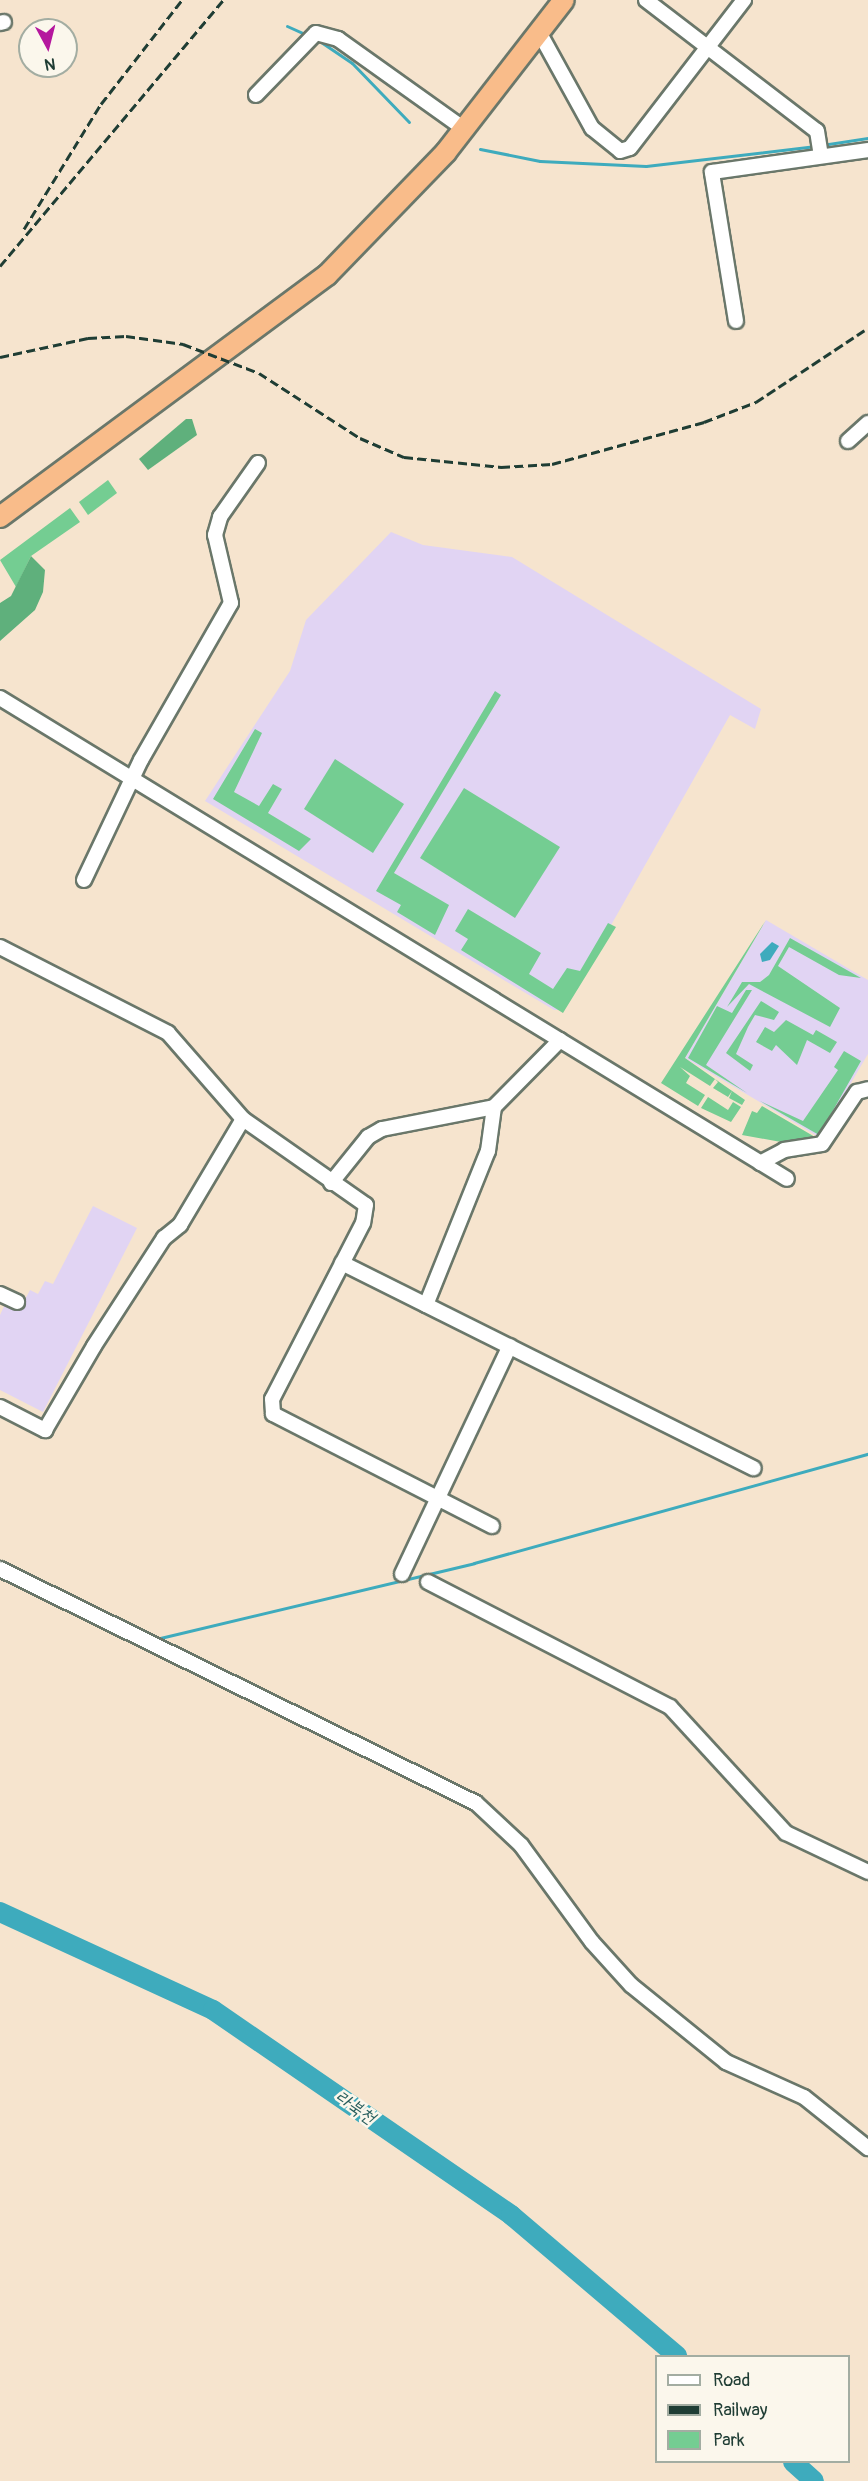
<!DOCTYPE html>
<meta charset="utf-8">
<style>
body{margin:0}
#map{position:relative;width:868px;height:2481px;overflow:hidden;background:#f6e4ce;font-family:Pangolin,"Poor Story",sans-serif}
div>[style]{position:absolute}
.built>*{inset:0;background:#e1d4f3}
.green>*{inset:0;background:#74cd92}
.forest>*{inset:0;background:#5fb07c}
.water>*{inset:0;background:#3eabbd}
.stream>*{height:3px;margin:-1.5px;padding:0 1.5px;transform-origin:1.5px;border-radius:1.5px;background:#3eabbd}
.river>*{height:20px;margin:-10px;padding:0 10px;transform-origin:10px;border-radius:10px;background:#3eabbd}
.roads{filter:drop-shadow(2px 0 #6a776a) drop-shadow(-2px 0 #6a776a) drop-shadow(0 2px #6a776a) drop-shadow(0 -2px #6a776a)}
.minor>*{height:14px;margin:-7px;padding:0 7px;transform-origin:7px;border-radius:7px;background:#fff}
.highway>*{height:20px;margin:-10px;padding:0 10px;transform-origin:10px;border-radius:10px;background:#f9bc8a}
.rail>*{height:3px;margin-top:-1.5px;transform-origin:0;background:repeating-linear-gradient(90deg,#1f3d34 0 9px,transparent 0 13.5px)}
span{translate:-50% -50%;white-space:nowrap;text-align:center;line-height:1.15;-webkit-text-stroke:5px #fbf7ec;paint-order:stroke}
.water-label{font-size:18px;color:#285e5d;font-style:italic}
.legend{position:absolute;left:655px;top:2355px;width:195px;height:108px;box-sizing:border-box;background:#fbf7ec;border:2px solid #a3ada2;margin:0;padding:8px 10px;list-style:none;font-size:18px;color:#1f3d34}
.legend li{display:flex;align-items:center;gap:12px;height:30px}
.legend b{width:30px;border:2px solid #a3ada2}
.north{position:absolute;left:18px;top:18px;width:60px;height:60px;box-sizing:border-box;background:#fbf7ec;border:2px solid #a3ada2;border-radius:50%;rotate:173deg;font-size:16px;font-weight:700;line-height:24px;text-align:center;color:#1f3d34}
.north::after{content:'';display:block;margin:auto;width:21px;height:27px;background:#b5179e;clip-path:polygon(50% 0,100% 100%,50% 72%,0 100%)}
</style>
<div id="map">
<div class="built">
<i style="clip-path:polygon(391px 532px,423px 545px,512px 557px,761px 709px,755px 729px,730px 715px,563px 1010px,554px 1010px,205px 801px,290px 671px,306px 620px)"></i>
<i style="clip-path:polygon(766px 920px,868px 980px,868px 1054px,819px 1137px,685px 1058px)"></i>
<i style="clip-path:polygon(93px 1206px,137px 1228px,43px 1412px,0 1390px,0 1315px,6px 1302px,20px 1309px,30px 1290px,38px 1294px,45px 1281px,53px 1284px)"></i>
</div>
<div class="green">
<i style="clip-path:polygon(108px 480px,117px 493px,88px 515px,79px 502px)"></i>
<i style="clip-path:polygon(70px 508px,80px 522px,31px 556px,16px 587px,0 560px)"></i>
<i style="clip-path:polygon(495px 691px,501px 695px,394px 873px,449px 905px,435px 935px,397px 912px,401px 905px,376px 891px)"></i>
<i style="clip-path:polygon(255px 729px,262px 733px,234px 792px,259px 806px,273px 784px,282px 789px,268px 813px,311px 839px,299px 851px,213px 799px)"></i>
<i style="clip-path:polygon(335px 759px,404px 804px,373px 853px,304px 809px)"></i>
<i style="clip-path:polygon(464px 788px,560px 847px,515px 918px,420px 858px)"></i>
<i style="clip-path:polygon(468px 909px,541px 953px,529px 974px,553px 989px,567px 968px,580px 971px,608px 923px,616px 927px,563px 1013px,461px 950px,468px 939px,455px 931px)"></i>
<i style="clip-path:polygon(766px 920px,685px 1058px,745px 1100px,742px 1105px,729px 1098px,732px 1091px,728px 1097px,713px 1088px,718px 1082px,715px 1079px,710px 1086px,680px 1067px,690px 1076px,686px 1083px,705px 1095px,698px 1106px,661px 1083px)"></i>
<i style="clip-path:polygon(790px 938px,861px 978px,839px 975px,789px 947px,778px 966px,840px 1008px,830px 1027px,749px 984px,727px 1007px,742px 982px,760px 982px,769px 975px)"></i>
<i style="clip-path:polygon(746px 990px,752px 990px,706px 1065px,747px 1093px,688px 1058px,717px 1006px,732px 1013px)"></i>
<i style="clip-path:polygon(761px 1001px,779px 1012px,774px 1020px,755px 1015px,748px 1027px,736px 1054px,753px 1065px,750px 1071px,726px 1053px)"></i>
<i style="clip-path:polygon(786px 1020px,813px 1035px,816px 1030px,837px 1042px,830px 1053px,807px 1040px,797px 1065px,776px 1045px,772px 1051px,756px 1042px,765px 1027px,774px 1032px)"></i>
<i style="clip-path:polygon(844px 1051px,861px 1061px,819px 1135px,760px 1101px,803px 1121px,838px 1070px,834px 1067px)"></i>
<i style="clip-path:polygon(708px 1097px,728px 1110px,733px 1102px,741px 1107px,731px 1122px,701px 1108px)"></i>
<i style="clip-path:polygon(762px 1106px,815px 1137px,792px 1144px,742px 1135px,752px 1111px,757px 1113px)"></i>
</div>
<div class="forest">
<i style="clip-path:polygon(186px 419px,192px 419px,197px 435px,148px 470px,139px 459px)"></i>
<i style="clip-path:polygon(31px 556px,45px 570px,43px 592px,35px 610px,0 641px,0 603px,11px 596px)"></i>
</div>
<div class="water">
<i style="clip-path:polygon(772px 942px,779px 946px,770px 960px,762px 962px,760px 954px)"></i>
</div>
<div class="stream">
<i style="left:287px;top:26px;width:24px;rotate:24deg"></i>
<i style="left:318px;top:40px;width:41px;rotate:34.1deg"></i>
<i style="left:352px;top:63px;width:82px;rotate:46deg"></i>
<i style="left:822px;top:145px;width:47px;rotate:-8.7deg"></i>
<i style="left:480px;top:149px;width:61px;rotate:11.3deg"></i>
<i style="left:540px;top:161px;width:106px;rotate:2.7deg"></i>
<i style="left:646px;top:166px;width:171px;rotate:-6.7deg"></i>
<i style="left:156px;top:1639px;width:327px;rotate:-13.4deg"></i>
<i style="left:474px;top:1563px;width:409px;rotate:-15.5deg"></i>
</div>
<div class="river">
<i style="left:0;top:1912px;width:234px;rotate:24.7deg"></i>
<i style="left:213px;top:2010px;width:362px;rotate:34.5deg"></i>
<i style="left:511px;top:2215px;width:218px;rotate:40.3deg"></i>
<i style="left:793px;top:2462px;width:28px;rotate:42deg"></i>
</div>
<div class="roads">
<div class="minor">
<i style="left:646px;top:0;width:215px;rotate:37.5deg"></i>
<i style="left:817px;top:131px;width:25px;rotate:81deg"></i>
<i style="left:0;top:23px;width:4px;rotate:-14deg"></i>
<i style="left:539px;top:32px;width:110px;rotate:61.1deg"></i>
<i style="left:592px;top:128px;width:36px;rotate:39deg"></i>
<i style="left:620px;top:151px;width:10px;rotate:-17deg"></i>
<i style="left:630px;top:148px;width:187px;rotate:-52.4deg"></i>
<i style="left:256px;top:95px;width:86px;rotate:-45.9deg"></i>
<i style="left:316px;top:33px;width:23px;rotate:15deg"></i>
<i style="left:338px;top:39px;width:155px;rotate:35.5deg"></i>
<i style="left:736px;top:321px;width:151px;rotate:-99.2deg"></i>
<i style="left:712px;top:172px;width:158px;rotate:-8deg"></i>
<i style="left:848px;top:441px;width:27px;rotate:-42deg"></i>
<i style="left:0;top:698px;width:922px;rotate:31.43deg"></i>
<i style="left:84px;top:880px;width:133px;rotate:-64.6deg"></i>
<i style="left:141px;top:760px;width:181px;rotate:-60.2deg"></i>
<i style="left:231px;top:603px;width:70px;rotate:-103.2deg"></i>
<i style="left:215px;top:535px;width:19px;rotate:-74deg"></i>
<i style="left:220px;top:517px;width:66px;rotate:-54.9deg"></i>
<i style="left:0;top:947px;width:189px;rotate:27.1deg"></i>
<i style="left:168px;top:1033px;width:114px;rotate:48.9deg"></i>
<i style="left:760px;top:1163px;width:27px;rotate:-28deg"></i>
<i style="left:784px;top:1150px;width:38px;rotate:-9deg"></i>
<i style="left:822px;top:1144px;width:63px;rotate:-56.1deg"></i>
<i style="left:857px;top:1092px;width:11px;rotate:-15deg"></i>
<i style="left:331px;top:1183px;width:59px;rotate:-51.2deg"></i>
<i style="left:368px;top:1137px;width:16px;rotate:-30deg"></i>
<i style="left:382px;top:1129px;width:114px;rotate:-11.1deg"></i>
<i style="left:494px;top:1107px;width:94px;rotate:-45.4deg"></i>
<i style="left:342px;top:1263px;width:460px;rotate:26.5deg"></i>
<i style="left:0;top:1294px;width:19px;rotate:25deg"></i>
<i style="left:426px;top:1305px;width:166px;rotate:-68.1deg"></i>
<i style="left:488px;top:1151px;width:44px;rotate:-82.2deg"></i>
<i style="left:0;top:1407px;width:51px;rotate:27.1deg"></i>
<i style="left:45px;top:1430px;width:97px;rotate:-59.7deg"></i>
<i style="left:94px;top:1346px;width:129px;rotate:-57.1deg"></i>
<i style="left:164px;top:1238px;width:21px;rotate:-39deg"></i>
<i style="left:180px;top:1225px;width:123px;rotate:-59.3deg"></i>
<i style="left:243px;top:1119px;width:150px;rotate:35deg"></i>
<i style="left:366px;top:1205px;width:18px;rotate:99deg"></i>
<i style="left:363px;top:1223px;width:198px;rotate:117.3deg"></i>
<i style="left:272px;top:1399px;width:15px;rotate:86deg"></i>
<i style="left:273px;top:1414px;width:246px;rotate:27.1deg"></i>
<i style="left:0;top:1569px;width:530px;rotate:26.18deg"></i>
<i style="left:476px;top:1803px;width:62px;rotate:43deg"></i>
<i style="left:521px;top:1845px;width:120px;rotate:53.8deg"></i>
<i style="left:592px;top:1942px;width:58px;rotate:47.8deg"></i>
<i style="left:631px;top:1985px;width:122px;rotate:39deg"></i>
<i style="left:726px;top:2062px;width:85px;rotate:24.2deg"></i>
<i style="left:804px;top:2097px;width:82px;rotate:38.6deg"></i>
<i style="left:402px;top:1574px;width:252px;rotate:-64.7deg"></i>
<i style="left:428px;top:1582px;width:272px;rotate:27.3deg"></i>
<i style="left:670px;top:1707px;width:171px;rotate:47.4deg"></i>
<i style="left:786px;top:1833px;width:91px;rotate:25.4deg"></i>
</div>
<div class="highway">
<i style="left:0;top:517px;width:407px;rotate:-36.5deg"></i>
<i style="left:327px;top:275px;width:171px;rotate:-45.9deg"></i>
<i style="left:446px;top:152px;width:192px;rotate:-52.2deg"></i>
</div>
</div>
<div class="rail">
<i style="left:24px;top:229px;width:147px;rotate:-58.4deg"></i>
<i style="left:101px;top:104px;width:132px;rotate:-52.1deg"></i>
<i style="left:0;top:266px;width:347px;rotate:-50deg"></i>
<i style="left:0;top:357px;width:90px;rotate:-12.2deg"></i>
<i style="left:88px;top:338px;width:38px;rotate:-3deg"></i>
<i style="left:126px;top:336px;width:58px;rotate:8deg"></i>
<i style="left:183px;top:344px;width:81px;rotate:20.9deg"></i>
<i style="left:259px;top:373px;width:120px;rotate:32.8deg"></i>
<i style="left:360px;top:438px;width:48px;rotate:23.4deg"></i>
<i style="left:404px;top:457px;width:98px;rotate:5.9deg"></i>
<i style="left:501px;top:467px;width:51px;rotate:-3.4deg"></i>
<i style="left:552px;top:464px;width:158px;rotate:-15.4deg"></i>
<i style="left:704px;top:422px;width:56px;rotate:-21deg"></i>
<i style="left:756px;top:402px;width:134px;rotate:-33.5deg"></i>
</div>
<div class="water-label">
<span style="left:355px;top:2108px;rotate:35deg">라북천</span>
</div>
<ul class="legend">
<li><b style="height:8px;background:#fff"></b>Road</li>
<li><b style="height:8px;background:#1f3d34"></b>Railway</li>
<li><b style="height:16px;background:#74cd92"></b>Park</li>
</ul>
<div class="north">N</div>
</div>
